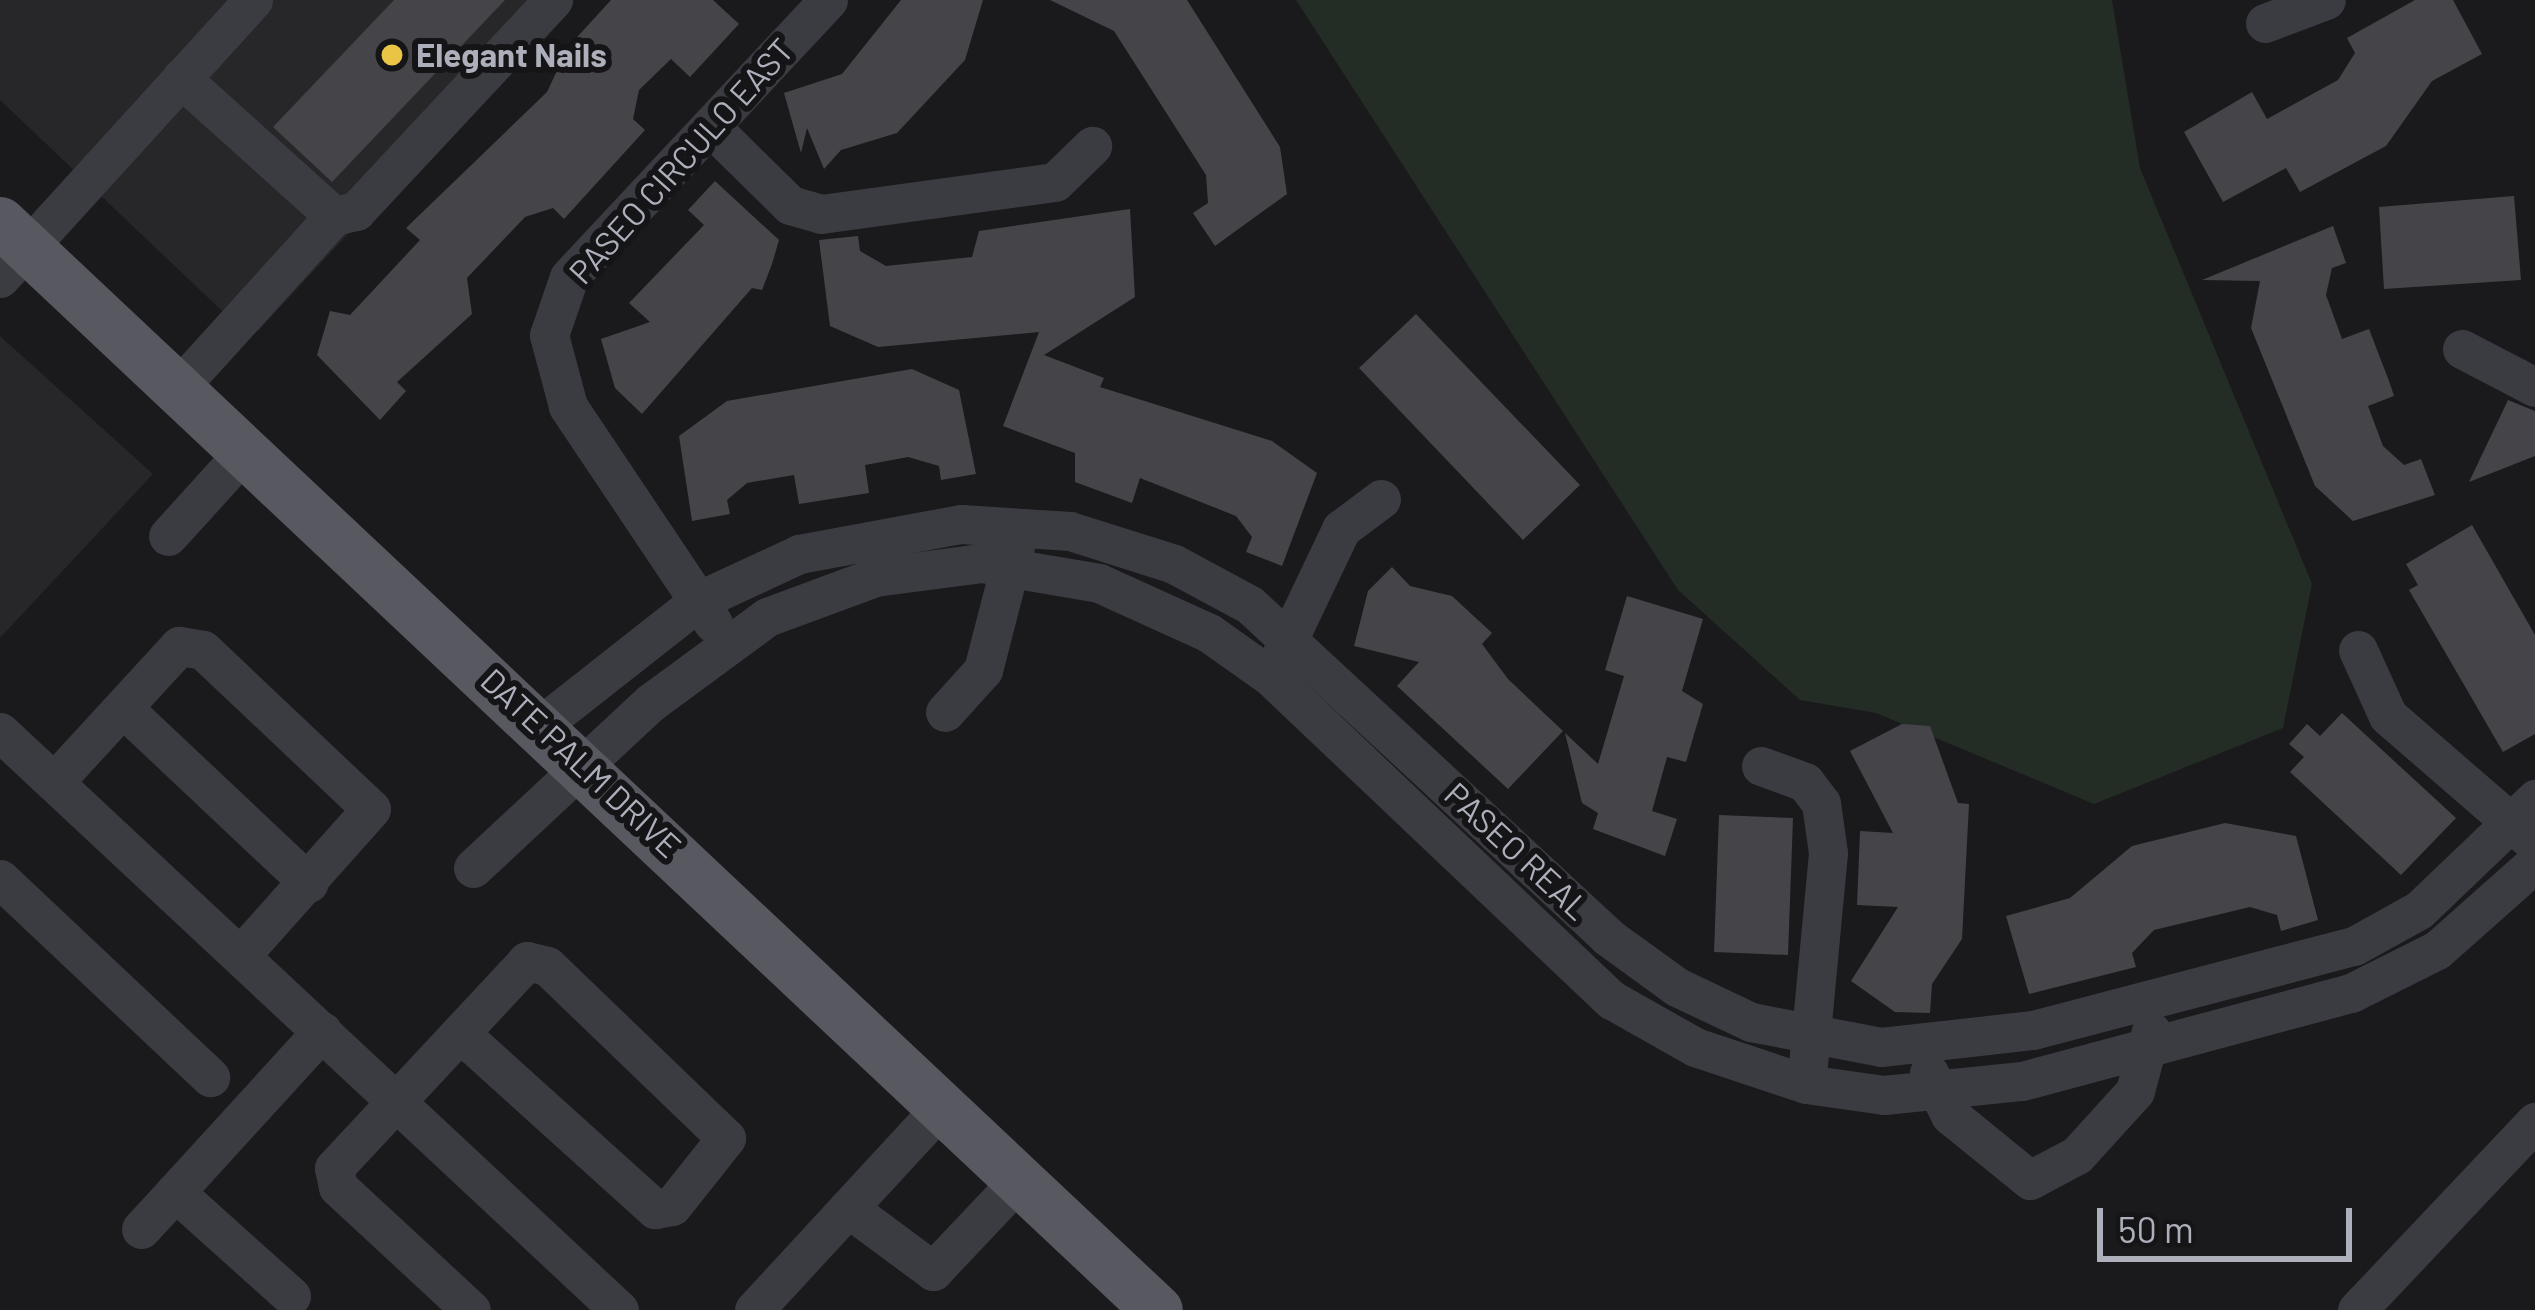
<!DOCTYPE html>
<style>
body{margin:0}
#map{position:relative;width:2535px;height:1310px;overflow:hidden;background:#1a1a1c;font-family:Barlow,sans-serif}
div>[style]{position:absolute}
.built>*{inset:0;background:#272629}
.green>*{inset:0;background:#242c26}
.building>*{inset:0;background:#454549}
.minor>*{height:39px;margin:-19.5px;padding:0 19.5px;transform-origin:19.5px;border-radius:19.5px;background:#3b3c41}
.major>*{height:51px;margin:-25.5px;padding:0 25.5px;transform-origin:25.5px;border-radius:25.5px;background:#575860}
.dots>*{width:33px;height:33px;translate:-50% -50%;box-sizing:border-box;border:6px solid #151517;border-radius:50%}
span{translate:-50% -50%;white-space:nowrap;text-align:center;line-height:1.15;-webkit-text-stroke:12px #151517;paint-order:stroke}
.poi-label{font-size:33px;color:#adb0bb;font-weight:700}
.left{translate:0 -50%;text-align:left}
.street-label{font-size:33px;color:#adb0bb}
.scale{position:absolute;left:2097px;top:1208px;width:255px;height:54px;box-sizing:border-box;border:6px solid #adb0bb;border-top:0;padding-left:15px;font-size:36px;line-height:42px;white-space:nowrap;color:#adb0bb;-webkit-text-stroke:9px #151517;paint-order:stroke}
</style>
<div id="map">
<div class="built">
<i style="clip-path:polygon(0 0,565px 0,258px 331px,221px 310px,0 100px)"></i>
<i style="clip-path:polygon(0 336px,153px 474px,0 638px)"></i>
</div>
<div class="green">
<i style="clip-path:polygon(1296px 0,2112px 0,2140px 168px,2312px 584px,2283px 728px,2094px 804px,1876px 713px,1800px 700px,1678px 590px)"></i>
</div>
<div class="building">
<i style="clip-path:polygon(394px 0,505px 0,332px 182px,273px 127px)"></i>
<i style="clip-path:polygon(611px 0,713px 0,739px 24px,690px 77px,671px 59px,639px 90px,633px 119px,645px 130px,564px 219px,553px 208px,525px 217px,467px 278px,472px 314px,397px 382px,406px 391px,380px 420px,317px 355px,330px 311px,350px 315px,420px 240px,406px 228px,547px 92px,568px 47px)"></i>
<i style="clip-path:polygon(901px 0,983px 0,965px 60px,897px 133px,841px 150px,824px 169px,807px 128px,801px 153px,784px 93px,842px 74px)"></i>
<i style="clip-path:polygon(1050px 0,1187px 0,1280px 147px,1287px 194px,1215px 246px,1193px 213px,1208px 203px,1206px 175px,1114px 31px)"></i>
<i style="clip-path:polygon(2415px 0,2453px 0,2482px 54px,2432px 81px,2386px 146px,2300px 192px,2286px 168px,2223px 202px,2184px 132px,2252px 92px,2267px 119px,2338px 80px,2355px 53px,2347px 38px)"></i>
<i style="clip-path:polygon(715px 181px,779px 240px,772px 264px,762px 290px,752px 288px,642px 414px,615px 388px,601px 339px,650px 322px,629px 303px,704px 225px,688px 210px)"></i>
<i style="clip-path:polygon(2514px 196px,2521px 280px,2384px 289px,2379px 207px)"></i>
<i style="clip-path:polygon(1130px 209px,1135px 297px,1044px 355px,1104px 378px,1100px 387px,1272px 441px,1317px 473px,1282px 566px,1246px 552px,1252px 537px,1236px 516px,1140px 478px,1132px 503px,1075px 482px,1075px 453px,1003px 426px,1039px 332px,878px 347px,830px 326px,819px 240px,858px 236px,860px 251px,886px 266px,972px 257px,979px 231px)"></i>
<i style="clip-path:polygon(2333px 226px,2346px 263px,2332px 268px,2326px 295px,2342px 339px,2369px 329px,2389px 381px,2394px 396px,2368px 406px,2383px 446px,2404px 465px,2421px 459px,2435px 495px,2353px 521px,2315px 486px,2251px 328px,2260px 281px,2202px 280px)"></i>
<i style="clip-path:polygon(1416px 314px,1580px 485px,1523px 540px,1359px 368px)"></i>
<i style="clip-path:polygon(912px 369px,959px 390px,976px 474px,941px 480px,939px 466px,908px 457px,865px 465px,869px 493px,799px 504px,794px 475px,747px 483px,727px 500px,730px 514px,692px 521px,679px 436px,727px 401px)"></i>
<i style="clip-path:polygon(2508px 400px,2535px 411px,2535px 456px,2469px 482px)"></i>
<i style="clip-path:polygon(2472px 525px,2535px 635px,2535px 734px,2503px 752px,2409px 590px,2418px 585px,2406px 564px)"></i>
<i style="clip-path:polygon(1392px 567px,1410px 586px,1452px 596px,1492px 633px,1482px 644px,1508px 679px,1563px 731px,1508px 789px,1397px 686px,1419px 662px,1354px 646px,1368px 591px)"></i>
<i style="clip-path:polygon(1627px 596px,1703px 619px,1682px 691px,1703px 704px,1686px 762px,1667px 757px,1652px 811px,1677px 819px,1665px 856px,1593px 829px,1598px 813px,1582px 803px,1565px 733px,1598px 764px,1624px 676px,1605px 670px)"></i>
<i style="clip-path:polygon(2342px 713px,2456px 818px,2401px 875px,2290px 772px,2304px 757px,2289px 744px,2307px 724px,2320px 736px)"></i>
<i style="clip-path:polygon(1902px 724px,1930px 726px,1958px 803px,1969px 804px,1962px 939px,1932px 984px,1930px 1013px,1895px 1012px,1851px 981px,1898px 907px,1857px 905px,1860px 831px,1893px 833px,1850px 751px)"></i>
<i style="clip-path:polygon(1719px 815px,1793px 818px,1788px 955px,1714px 952px)"></i>
<i style="clip-path:polygon(2225px 823px,2296px 836px,2318px 920px,2281px 931px,2277px 915px,2250px 907px,2154px 930px,2132px 953px,2136px 967px,2029px 994px,2006px 916px,2070px 898px,2132px 846px)"></i>
</div>
<div class="minor">
<i style="left:2265px;top:23px;width:65px;rotate:-20.7deg"></i>
<i style="left:711px;top:127px;width:111px;rotate:44.6deg"></i>
<i style="left:790px;top:205px;width:32px;rotate:16deg"></i>
<i style="left:821px;top:214px;width:236px;rotate:-7.8deg"></i>
<i style="left:1055px;top:182px;width:52px;rotate:-44.2deg"></i>
<i style="left:334px;top:216px;width:23px;rotate:-13deg"></i>
<i style="left:356px;top:211px;width:289px;rotate:-47deg"></i>
<i style="left:0;top:278px;width:376px;rotate:-47.7deg"></i>
<i style="left:2462px;top:349px;width:82px;rotate:27.5deg"></i>
<i style="left:178px;top:388px;width:232px;rotate:-47.8deg"></i>
<i style="left:334px;top:216px;width:206px;rotate:-138deg"></i>
<i style="left:168px;top:536px;width:115px;rotate:-47.8deg"></i>
<i style="left:713px;top:623px;width:261px;rotate:-123.8deg"></i>
<i style="left:568px;top:406px;width:73px;rotate:-105deg"></i>
<i style="left:549px;top:335px;width:61px;rotate:-71deg"></i>
<i style="left:569px;top:277px;width:379px;rotate:-46.9deg"></i>
<i style="left:2358px;top:650px;width:72px;rotate:65.6deg"></i>
<i style="left:2388px;top:716px;width:189px;rotate:40.9deg"></i>
<i style="left:1281px;top:655px;width:140px;rotate:-64.5deg"></i>
<i style="left:1341px;top:529px;width:50px;rotate:-36.9deg"></i>
<i style="left:123px;top:708px;width:255px;rotate:43.3deg"></i>
<i style="left:945px;top:712px;width:57px;rotate:-47.9deg"></i>
<i style="left:983px;top:670px;width:128px;rotate:-75.5deg"></i>
<i style="left:541px;top:725px;width:202px;rotate:-38.2deg"></i>
<i style="left:700px;top:600px;width:109px;rotate:-24.9deg"></i>
<i style="left:799px;top:554px;width:165px;rotate:-10.5deg"></i>
<i style="left:961px;top:524px;width:109px;rotate:3.7deg"></i>
<i style="left:1070px;top:531px;width:109px;rotate:17.6deg"></i>
<i style="left:1174px;top:564px;width:86px;rotate:28.3deg"></i>
<i style="left:1250px;top:605px;width:488px;rotate:42.8deg"></i>
<i style="left:1608px;top:937px;width:85px;rotate:35.9deg"></i>
<i style="left:1677px;top:987px;width:82px;rotate:25.3deg"></i>
<i style="left:1751px;top:1022px;width:132px;rotate:10.9deg"></i>
<i style="left:1881px;top:1047px;width:153px;rotate:-6.4deg"></i>
<i style="left:2033px;top:1030px;width:332px;rotate:-14.7deg"></i>
<i style="left:2354px;top:946px;width:74px;rotate:-29deg"></i>
<i style="left:2419px;top:910px;width:161px;rotate:-43.7deg"></i>
<i style="left:0;top:732px;width:847px;rotate:43.04deg"></i>
<i style="left:1761px;top:766px;width:47px;rotate:20deg"></i>
<i style="left:1805px;top:782px;width:26px;rotate:53deg"></i>
<i style="left:1821px;top:803px;width:50px;rotate:82deg"></i>
<i style="left:1828px;top:853px;width:213px;rotate:95.4deg"></i>
<i style="left:54px;top:782px;width:185px;rotate:-47.4deg"></i>
<i style="left:179px;top:646px;width:24px;rotate:9deg"></i>
<i style="left:203px;top:650px;width:231px;rotate:43.4deg"></i>
<i style="left:371px;top:809px;width:195px;rotate:131.7deg"></i>
<i style="left:473px;top:868px;width:242px;rotate:-43deg"></i>
<i style="left:650px;top:703px;width:145px;rotate:-36.3deg"></i>
<i style="left:767px;top:617px;width:115px;rotate:-20.3deg"></i>
<i style="left:875px;top:577px;width:108px;rotate:-7.5deg"></i>
<i style="left:982px;top:563px;width:119px;rotate:9.7deg"></i>
<i style="left:1099px;top:583px;width:121px;rotate:24.4deg"></i>
<i style="left:1209px;top:633px;width:75px;rotate:35.2deg"></i>
<i style="left:1270px;top:676px;width:471px;rotate:43.5deg"></i>
<i style="left:1612px;top:1000px;width:95px;rotate:29.5deg"></i>
<i style="left:1695px;top:1047px;width:117px;rotate:18.4deg"></i>
<i style="left:1806px;top:1084px;width:79px;rotate:8deg"></i>
<i style="left:1884px;top:1095px;width:139px;rotate:-5.8deg"></i>
<i style="left:2022px;top:1081px;width:341px;rotate:-15deg"></i>
<i style="left:2351px;top:993px;width:96px;rotate:-26.6deg"></i>
<i style="left:2437px;top:950px;width:131px;rotate:-41.6deg"></i>
<i style="left:0;top:879px;width:289px;rotate:43.3deg"></i>
<i style="left:460px;top:1033px;width:263px;rotate:42.1deg"></i>
<i style="left:655px;top:1209px;width:17px;rotate:-10deg"></i>
<i style="left:672px;top:1206px;width:87px;rotate:-51.5deg"></i>
<i style="left:726px;top:1138px;width:248px;rotate:-136.1deg"></i>
<i style="left:547px;top:966px;width:21px;rotate:-166deg"></i>
<i style="left:527px;top:961px;width:283px;rotate:133deg"></i>
<i style="left:334px;top:1168px;width:19px;rotate:78deg"></i>
<i style="left:338px;top:1187px;width:181px;rotate:42.8deg"></i>
<i style="left:1929px;top:1073px;width:47px;rotate:63.4deg"></i>
<i style="left:1950px;top:1115px;width:103px;rotate:39.1deg"></i>
<i style="left:2030px;top:1180px;width:53px;rotate:-28deg"></i>
<i style="left:2077px;top:1155px;width:86px;rotate:-47.8deg"></i>
<i style="left:2135px;top:1091px;width:62px;rotate:-75.1deg"></i>
<i style="left:848px;top:1208px;width:106px;rotate:36.5deg"></i>
<i style="left:933px;top:1271px;width:127px;rotate:-46.6deg"></i>
<i style="left:141px;top:1229px;width:50px;rotate:-47.4deg"></i>
<i style="left:291px;top:1296px;width:156px;rotate:-138.1deg"></i>
<i style="left:175px;top:1192px;width:218px;rotate:-47.6deg"></i>
<i style="left:754px;top:1310px;width:279px;rotate:-47.3deg"></i>
<i style="left:2357px;top:1310px;width:259px;rotate:-46.6deg"></i>
</div>
<div class="major">
<i style="left:0;top:222px;width:1588px;rotate:43.24deg"></i>
</div>
<div class="dots">
<i style="left:392px;top:55px;background:#eac444"></i>
</div>
<div class="poi-label">
<span class="left" style="left:416px;top:55px">Elegant Nails</span>
</div>
<div class="street-label">
<span style="left:681px;top:161px;rotate:-48deg">PASEO CIRCULO EAST</span>
<span style="left:581px;top:763px;rotate:43deg">DATE PALM DRIVE</span>
<span style="left:1517px;top:851px;rotate:43deg">PASEO REAL</span>
</div>
<div class="scale">50 m</div>
</div>
